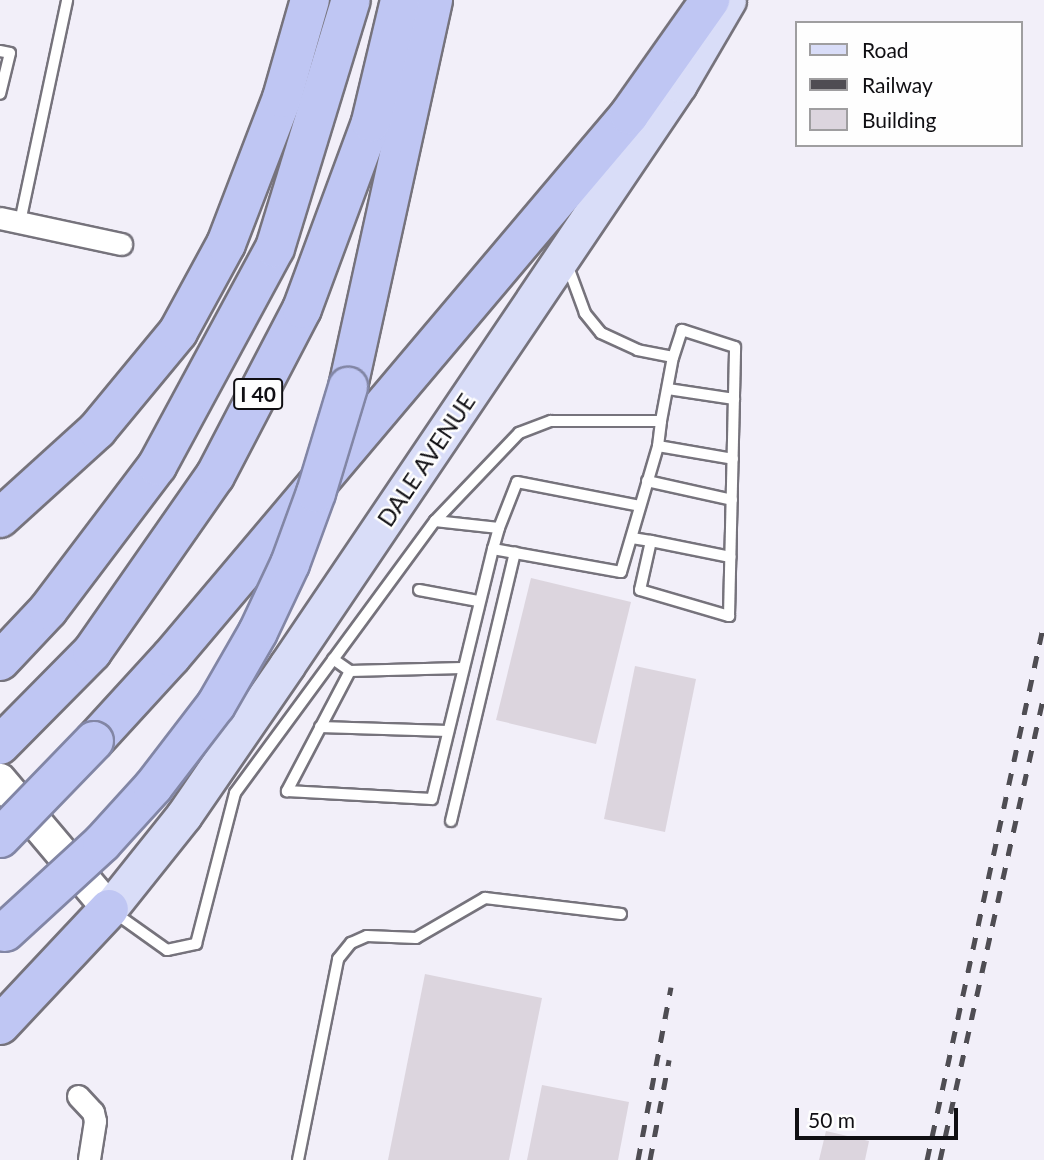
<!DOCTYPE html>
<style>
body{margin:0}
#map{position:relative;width:1044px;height:1160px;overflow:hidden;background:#f2eff9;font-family:Lato,sans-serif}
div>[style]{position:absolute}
.building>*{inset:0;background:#dcd5de}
.roads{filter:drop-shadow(2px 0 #76737c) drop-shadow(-2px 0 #76737c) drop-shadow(0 2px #76737c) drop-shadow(0 -2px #76737c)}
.service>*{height:10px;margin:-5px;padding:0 5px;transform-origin:5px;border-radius:5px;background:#fff}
.minor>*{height:21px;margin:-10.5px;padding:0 10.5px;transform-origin:10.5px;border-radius:10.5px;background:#fff}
.secondary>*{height:32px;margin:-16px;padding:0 16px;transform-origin:16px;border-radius:16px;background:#fff}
.primary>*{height:35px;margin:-17.5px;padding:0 17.5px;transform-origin:17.5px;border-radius:17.5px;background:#d9ddf8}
.motorway>*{height:38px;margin:-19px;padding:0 19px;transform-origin:19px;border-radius:19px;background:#bfc6f3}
.rail>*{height:5px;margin-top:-2.5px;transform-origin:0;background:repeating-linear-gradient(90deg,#4f4d53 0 12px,transparent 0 24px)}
.bridges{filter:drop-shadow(2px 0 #8286a5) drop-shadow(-2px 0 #8286a5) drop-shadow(0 2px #8286a5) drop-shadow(0 -2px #8286a5)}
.motorway-bridge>*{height:38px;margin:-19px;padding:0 19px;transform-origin:19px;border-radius:19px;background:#bfc6f3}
span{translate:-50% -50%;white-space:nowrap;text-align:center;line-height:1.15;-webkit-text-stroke:5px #fefefe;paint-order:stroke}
.shield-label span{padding:2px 5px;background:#fefefe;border:2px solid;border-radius:5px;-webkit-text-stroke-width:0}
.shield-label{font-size:21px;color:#100f13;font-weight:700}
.street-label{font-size:23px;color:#100f13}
.legend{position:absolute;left:795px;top:21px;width:228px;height:126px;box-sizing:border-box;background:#fefefe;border:2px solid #9f9ea0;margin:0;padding:9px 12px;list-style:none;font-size:21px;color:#100f13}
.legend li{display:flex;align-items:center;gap:14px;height:35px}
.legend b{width:35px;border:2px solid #9f9ea0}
.scale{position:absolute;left:795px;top:1108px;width:163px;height:32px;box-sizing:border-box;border:4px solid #100f13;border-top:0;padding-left:9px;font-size:21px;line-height:24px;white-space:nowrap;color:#100f13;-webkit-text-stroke:5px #fefefe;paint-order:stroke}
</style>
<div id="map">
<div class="building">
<i style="clip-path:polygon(531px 578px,631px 602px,596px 744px,496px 720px)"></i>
<i style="clip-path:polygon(635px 666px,696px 679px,665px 832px,604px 819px)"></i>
<i style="clip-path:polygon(425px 974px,542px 998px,509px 1160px,388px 1160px)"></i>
<i style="clip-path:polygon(542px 1085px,629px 1102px,618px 1160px,527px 1160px)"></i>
<i style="clip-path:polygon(826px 1131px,869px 1141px,865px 1160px,819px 1160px)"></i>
</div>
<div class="roads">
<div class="service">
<i style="left:0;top:51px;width:10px;rotate:11deg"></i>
<i style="left:10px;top:53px;width:42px;rotate:103.7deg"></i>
<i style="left:20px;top:222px;width:227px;rotate:-78deg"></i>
<i style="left:668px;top:389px;width:67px;rotate:8.6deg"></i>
<i style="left:658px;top:446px;width:76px;rotate:9.8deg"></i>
<i style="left:647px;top:481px;width:87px;rotate:12.6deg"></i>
<i style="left:435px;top:521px;width:64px;rotate:6.2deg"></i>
<i style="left:499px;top:528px;width:22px;rotate:106deg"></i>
<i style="left:493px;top:549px;width:130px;rotate:10.2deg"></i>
<i style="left:621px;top:572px;width:131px;rotate:-73.6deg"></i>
<i style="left:658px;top:446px;width:25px;rotate:-83deg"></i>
<i style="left:499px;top:528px;width:49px;rotate:-68.6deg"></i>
<i style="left:517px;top:482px;width:125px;rotate:11deg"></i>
<i style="left:632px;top:538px;width:19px;rotate:9deg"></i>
<i style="left:651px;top:541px;width:50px;rotate:102.7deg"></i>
<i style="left:640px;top:590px;width:93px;rotate:16.3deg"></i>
<i style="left:729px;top:616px;width:269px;rotate:-88.7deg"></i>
<i style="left:735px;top:347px;width:56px;rotate:-162.2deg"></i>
<i style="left:682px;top:330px;width:28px;rotate:108deg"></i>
<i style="left:651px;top:541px;width:81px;rotate:11.4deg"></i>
<i style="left:419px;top:590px;width:60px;rotate:10.6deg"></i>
<i style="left:333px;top:659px;width:21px;rotate:35deg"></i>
<i style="left:350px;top:671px;width:136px;rotate:117.7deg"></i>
<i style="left:287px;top:791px;width:145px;rotate:3.2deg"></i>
<i style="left:432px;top:799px;width:257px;rotate:-76.3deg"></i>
<i style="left:350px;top:671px;width:112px;rotate:-1.5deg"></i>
<i style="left:320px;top:727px;width:128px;rotate:1.8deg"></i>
<i style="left:451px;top:821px;width:276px;rotate:-76.6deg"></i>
<i style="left:115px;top:913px;width:64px;rotate:35.4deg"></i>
<i style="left:167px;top:950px;width:30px;rotate:-12deg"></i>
<i style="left:196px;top:944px;width:156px;rotate:-75.5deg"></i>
<i style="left:235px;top:793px;width:338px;rotate:-53.7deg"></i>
<i style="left:435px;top:521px;width:122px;rotate:-46.3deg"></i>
<i style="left:519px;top:433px;width:34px;rotate:-21deg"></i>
<i style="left:551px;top:421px;width:110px"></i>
<i style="left:661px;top:421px;width:65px;rotate:-79.4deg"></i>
<i style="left:673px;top:357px;width:36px;rotate:-169deg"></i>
<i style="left:638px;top:350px;width:41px;rotate:-155.3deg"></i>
<i style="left:601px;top:333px;width:26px;rotate:-129deg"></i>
<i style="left:585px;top:313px;width:52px;rotate:-110.2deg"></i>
<i style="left:298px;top:1160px;width:205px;rotate:-78.7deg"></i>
<i style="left:338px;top:959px;width:21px;rotate:-51deg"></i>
<i style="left:351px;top:943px;width:17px;rotate:-24deg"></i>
<i style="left:367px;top:936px;width:49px;rotate:2.3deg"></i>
<i style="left:416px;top:938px;width:80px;rotate:-30.1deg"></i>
<i style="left:485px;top:898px;width:137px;rotate:6.7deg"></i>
</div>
<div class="minor">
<i style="left:0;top:218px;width:124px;rotate:12.1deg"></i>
<i style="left:78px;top:1096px;width:22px;rotate:47deg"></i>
<i style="left:93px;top:1112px;width:9px;rotate:77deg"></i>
<i style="left:95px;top:1121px;width:39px;rotate:99deg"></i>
</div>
<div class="secondary">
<i style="left:0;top:780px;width:169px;rotate:49.8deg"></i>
</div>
<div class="primary">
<i style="left:109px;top:909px;width:120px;rotate:-51.4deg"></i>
<i style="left:184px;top:815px;width:182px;rotate:-55.5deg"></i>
<i style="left:287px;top:665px;width:701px;rotate:-55.99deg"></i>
<i style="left:679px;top:84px;width:97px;rotate:-59.7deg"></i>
</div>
<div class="motorway">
<i style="left:348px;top:387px;width:396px;rotate:-77.6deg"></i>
<i style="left:0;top:518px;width:131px;rotate:-42.2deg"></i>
<i style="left:97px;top:430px;width:127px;rotate:-50.4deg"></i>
<i style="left:178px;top:332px;width:100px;rotate:-61.4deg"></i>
<i style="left:226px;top:244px;width:156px;rotate:-69deg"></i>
<i style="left:282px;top:98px;width:102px;rotate:-74.1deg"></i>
<i style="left:0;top:661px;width:70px;rotate:-46.7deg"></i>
<i style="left:48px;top:610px;width:181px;rotate:-52.9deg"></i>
<i style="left:157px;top:466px;width:248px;rotate:-61.6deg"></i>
<i style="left:275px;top:248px;width:259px;rotate:-73deg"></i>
<i style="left:94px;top:741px;width:114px;rotate:-47.5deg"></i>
<i style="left:171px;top:657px;width:710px;rotate:-49.8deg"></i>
<i style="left:629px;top:115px;width:141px;rotate:-54.8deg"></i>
<i style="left:0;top:745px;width:131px;rotate:-45.3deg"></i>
<i style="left:92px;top:652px;width:215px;rotate:-55.1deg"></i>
<i style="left:215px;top:476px;width:188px;rotate:-62.5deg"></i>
<i style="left:302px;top:309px;width:199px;rotate:-69.7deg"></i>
<i style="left:371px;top:122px;width:125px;rotate:-76.6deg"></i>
<i style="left:0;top:1025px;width:159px;rotate:-46.8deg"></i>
</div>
</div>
<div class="rail">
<i style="left:638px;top:1160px;width:176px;rotate:-79.2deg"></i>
<i style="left:650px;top:1160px;width:102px;rotate:-79.2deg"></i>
<i style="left:927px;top:1160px;width:550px;rotate:-77.71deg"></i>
<i style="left:940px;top:1160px;width:476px;rotate:-77.4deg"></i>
</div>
<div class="bridges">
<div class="motorway-bridge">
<i style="left:0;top:838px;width:135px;rotate:-45.9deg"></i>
<i style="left:5px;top:932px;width:132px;rotate:-42.5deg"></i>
<i style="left:102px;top:843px;width:76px;rotate:-47.7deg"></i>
<i style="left:153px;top:787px;width:103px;rotate:-52.5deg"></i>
<i style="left:216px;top:705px;width:84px;rotate:-60.1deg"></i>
<i style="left:258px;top:632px;width:75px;rotate:-64.8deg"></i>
<i style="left:290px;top:564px;width:76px;rotate:-69.9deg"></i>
<i style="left:316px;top:493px;width:111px;rotate:-73.2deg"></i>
</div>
</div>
<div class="shield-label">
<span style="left:258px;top:394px">I 40</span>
</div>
<div class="street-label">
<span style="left:426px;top:460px;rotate:-56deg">DALE AVENUE</span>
</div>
<ul class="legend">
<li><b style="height:9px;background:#d9ddf8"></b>Road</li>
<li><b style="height:9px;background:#4f4d53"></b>Railway</li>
<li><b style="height:19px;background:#dcd5de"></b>Building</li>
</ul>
<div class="scale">50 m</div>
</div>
